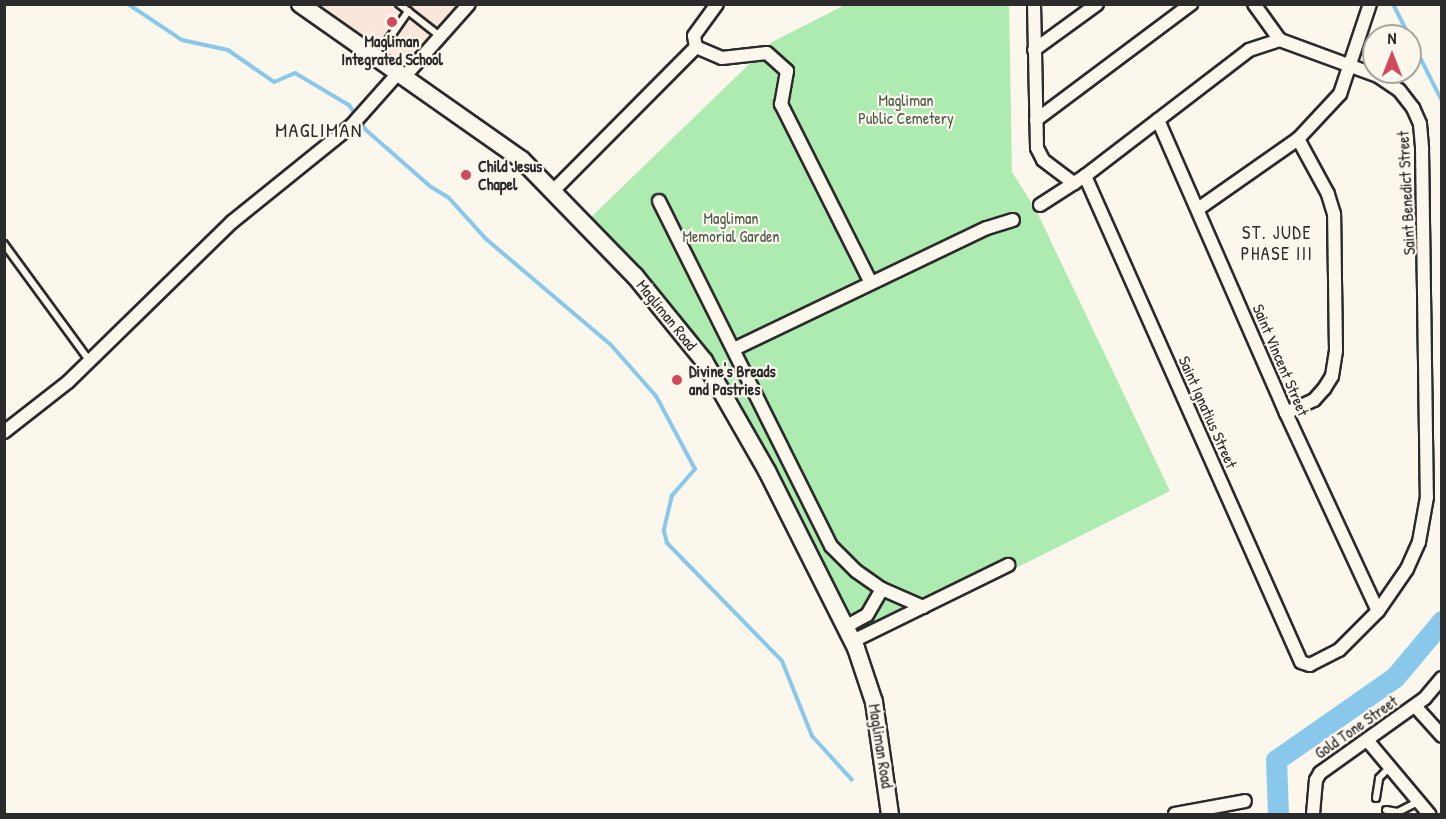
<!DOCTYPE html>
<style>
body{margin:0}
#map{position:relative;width:1446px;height:819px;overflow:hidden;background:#fbf7ec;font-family:"Patrick Hand",sans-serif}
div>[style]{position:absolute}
.built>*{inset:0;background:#fae6da}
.green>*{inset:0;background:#aeebb1}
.stream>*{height:4px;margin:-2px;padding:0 2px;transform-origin:2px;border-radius:2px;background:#89c8ea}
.river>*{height:21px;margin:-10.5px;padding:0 10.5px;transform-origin:10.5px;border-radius:10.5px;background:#89c8ea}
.roads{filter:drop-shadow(2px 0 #2b2b2b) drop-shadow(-2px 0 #2b2b2b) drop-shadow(0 2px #2b2b2b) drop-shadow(0 -2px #2b2b2b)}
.lane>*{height:6px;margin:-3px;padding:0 3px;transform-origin:3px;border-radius:3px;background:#fbf7ec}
.street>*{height:12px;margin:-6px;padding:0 6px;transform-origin:6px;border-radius:6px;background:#fbf7ec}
.secondary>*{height:16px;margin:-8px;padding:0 8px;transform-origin:8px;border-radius:8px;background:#fbf7ec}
.dots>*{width:16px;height:16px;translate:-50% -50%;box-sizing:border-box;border:3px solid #fbf7ec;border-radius:50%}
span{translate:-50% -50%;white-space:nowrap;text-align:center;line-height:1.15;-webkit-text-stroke:4.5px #fbf7ec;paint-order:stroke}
.poi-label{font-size:16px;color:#2b2b2b;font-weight:700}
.left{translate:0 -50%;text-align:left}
.park-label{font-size:16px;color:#4c5b4c}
.street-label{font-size:16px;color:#2b2b2b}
.neighbourhood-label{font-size:18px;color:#2b2b2b;letter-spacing:1.5px}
.quarter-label{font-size:20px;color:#2b2b2b;letter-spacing:1.5px}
.frame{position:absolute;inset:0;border:6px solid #2b2b2b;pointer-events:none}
.north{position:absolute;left:1362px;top:24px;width:60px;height:60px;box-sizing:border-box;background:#fbf7ec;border:2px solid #a8a59f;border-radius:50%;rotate:0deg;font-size:16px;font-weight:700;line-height:24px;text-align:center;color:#2b2b2b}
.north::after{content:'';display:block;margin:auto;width:21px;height:27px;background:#d1495b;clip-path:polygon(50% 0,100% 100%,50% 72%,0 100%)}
</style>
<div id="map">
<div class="built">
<i style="clip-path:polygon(314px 5px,461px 5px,403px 66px)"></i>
</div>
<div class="green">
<i style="clip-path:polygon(845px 5px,1009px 5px,1012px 172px,1036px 210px,1170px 491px,856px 648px,704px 361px,584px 224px,772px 42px)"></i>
</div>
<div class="stream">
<i style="left:128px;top:4px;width:65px;rotate:33.7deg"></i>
<i style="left:182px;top:40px;width:47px;rotate:12.3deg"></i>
<i style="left:228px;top:50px;width:56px;rotate:34.8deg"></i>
<i style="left:274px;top:82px;width:23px;rotate:-23deg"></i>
<i style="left:295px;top:73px;width:63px;rotate:30.7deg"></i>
<i style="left:349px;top:105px;width:30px;rotate:56deg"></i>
<i style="left:366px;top:130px;width:86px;rotate:41.2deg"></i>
<i style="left:431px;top:187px;width:21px;rotate:31deg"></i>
<i style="left:449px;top:198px;width:55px;rotate:47.9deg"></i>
<i style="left:486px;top:239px;width:164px;rotate:40.3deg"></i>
<i style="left:611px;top:345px;width:68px;rotate:48.6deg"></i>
<i style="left:656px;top:396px;width:83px;rotate:61.9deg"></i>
<i style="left:695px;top:469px;width:35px;rotate:131deg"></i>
<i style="left:672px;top:495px;width:37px;rotate:103deg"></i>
<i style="left:664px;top:531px;width:12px;rotate:76deg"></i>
<i style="left:667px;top:543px;width:165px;rotate:45.7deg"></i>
<i style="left:782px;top:661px;width:81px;rotate:68.2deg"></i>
<i style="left:812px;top:736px;width:59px;rotate:47.7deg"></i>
<i style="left:1393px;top:4px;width:109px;rotate:63.2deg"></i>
</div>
<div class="river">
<i style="left:1278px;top:814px;width:54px;rotate:-92.1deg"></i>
<i style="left:1276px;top:760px;width:145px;rotate:-34.9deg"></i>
<i style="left:1395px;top:677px;width:73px;rotate:-50deg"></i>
</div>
<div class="roads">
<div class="lane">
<i style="left:399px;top:4px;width:52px;rotate:38deg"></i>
<i style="left:386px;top:43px;width:39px;rotate:-55deg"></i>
<i style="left:4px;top:244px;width:144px;rotate:53.8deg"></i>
<i style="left:1376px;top:798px;width:20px;rotate:-81deg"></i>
<i style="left:1379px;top:778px;width:16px;rotate:-45deg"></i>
<i style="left:1386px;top:810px;width:12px;rotate:9deg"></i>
<i style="left:1398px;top:812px;width:22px;rotate:-27deg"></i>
</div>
<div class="street">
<i style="left:717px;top:4px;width:39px;rotate:126deg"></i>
<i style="left:694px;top:36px;width:11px;rotate:80deg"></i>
<i style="left:696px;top:47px;width:28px;rotate:23deg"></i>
<i style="left:722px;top:58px;width:45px;rotate:-6.3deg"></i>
<i style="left:767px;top:53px;width:27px;rotate:42deg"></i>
<i style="left:787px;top:71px;width:34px;rotate:100deg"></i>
<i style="left:781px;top:104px;width:200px;rotate:63.3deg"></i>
<i style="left:1034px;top:4px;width:144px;rotate:88.8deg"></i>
<i style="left:1037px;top:148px;width:13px;rotate:63deg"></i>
<i style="left:1043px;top:160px;width:39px;rotate:37deg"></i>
<i style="left:1254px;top:4px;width:44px;rotate:54.2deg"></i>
<i style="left:1034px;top:50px;width:78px;rotate:-36.1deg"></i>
<i style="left:405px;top:76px;width:96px;rotate:-48.4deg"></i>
<i style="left:1036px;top:120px;width:194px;rotate:-36.8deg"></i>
<i style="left:1158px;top:120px;width:320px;rotate:66.4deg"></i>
<i style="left:1286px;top:413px;width:218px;rotate:65.1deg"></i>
<i style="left:553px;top:191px;width:203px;rotate:-45.2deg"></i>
<i style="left:659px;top:201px;width:385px;rotate:63.5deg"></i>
<i style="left:831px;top:546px;width:35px;rotate:45deg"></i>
<i style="left:856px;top:571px;width:32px;rotate:35deg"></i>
<i style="left:882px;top:589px;width:45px;rotate:23.7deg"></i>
<i style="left:1040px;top:205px;width:54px;rotate:-32.8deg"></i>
<i style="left:1085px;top:176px;width:207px;rotate:-37.5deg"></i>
<i style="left:1249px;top:50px;width:33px;rotate:-18deg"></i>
<i style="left:1280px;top:40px;width:104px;rotate:20.2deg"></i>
<i style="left:1378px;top:76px;width:25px;rotate:34deg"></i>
<i style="left:1399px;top:90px;width:23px;rotate:52deg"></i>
<i style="left:1413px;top:108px;width:17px;rotate:66deg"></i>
<i style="left:1420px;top:124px;width:25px;rotate:85deg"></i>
<i style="left:1422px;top:149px;width:348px;rotate:89.2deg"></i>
<i style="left:1427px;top:497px;width:46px;rotate:100.1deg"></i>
<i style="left:1419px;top:542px;width:30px;rotate:114deg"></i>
<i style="left:1407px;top:569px;width:51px;rotate:124.6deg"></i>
<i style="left:1378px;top:611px;width:55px;rotate:135deg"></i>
<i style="left:1339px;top:650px;width:33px;rotate:153deg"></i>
<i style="left:1310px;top:665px;width:9px;rotate:-162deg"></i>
<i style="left:1301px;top:662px;width:532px;rotate:-113.96deg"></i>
<i style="left:1198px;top:209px;width:122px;rotate:-35deg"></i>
<i style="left:1298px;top:139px;width:62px;rotate:-47deg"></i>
<i style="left:1340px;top:94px;width:95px;rotate:-71.6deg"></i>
<i style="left:734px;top:349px;width:280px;rotate:-25.6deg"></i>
<i style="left:987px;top:228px;width:27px;rotate:-17deg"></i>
<i style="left:1286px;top:413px;width:31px;rotate:-25deg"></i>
<i style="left:1314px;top:400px;width:15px;rotate:-48deg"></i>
<i style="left:1324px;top:389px;width:15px;rotate:-58deg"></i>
<i style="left:1332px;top:376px;width:25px;rotate:-81deg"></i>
<i style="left:1336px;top:351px;width:137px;rotate:-90.8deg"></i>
<i style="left:1334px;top:214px;width:21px;rotate:-107deg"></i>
<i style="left:1328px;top:194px;width:63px;rotate:-118.6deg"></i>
<i style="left:4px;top:432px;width:81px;rotate:-38deg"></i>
<i style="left:68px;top:382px;width:229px;rotate:-44.3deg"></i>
<i style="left:232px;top:222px;width:154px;rotate:-38.9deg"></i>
<i style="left:352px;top:125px;width:71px;rotate:-48.4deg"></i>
<i style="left:845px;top:627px;width:25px;rotate:-29deg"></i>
<i style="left:867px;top:615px;width:30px;rotate:-60deg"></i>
<i style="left:853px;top:641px;width:173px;rotate:-26.1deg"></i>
<i style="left:1415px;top:706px;width:40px;rotate:48deg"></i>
<i style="left:1367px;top:740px;width:97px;rotate:50deg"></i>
<i style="left:1175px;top:814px;width:71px;rotate:-10.5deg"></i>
<i style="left:1313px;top:814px;width:34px;rotate:-85deg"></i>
<i style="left:1316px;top:780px;width:8px;rotate:-60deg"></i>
<i style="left:1320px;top:773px;width:129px;rotate:-35.5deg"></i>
<i style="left:1425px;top:698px;width:26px;rotate:-50deg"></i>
</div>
<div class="secondary">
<i style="left:300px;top:4px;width:271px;rotate:35.1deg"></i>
<i style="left:522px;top:160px;width:162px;rotate:45.8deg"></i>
<i style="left:635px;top:276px;width:109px;rotate:50.9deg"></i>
<i style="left:704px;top:361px;width:127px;rotate:60.2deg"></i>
<i style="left:767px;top:471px;width:198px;rotate:63.3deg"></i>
<i style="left:856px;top:648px;width:57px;rotate:71.6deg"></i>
<i style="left:874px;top:702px;width:113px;rotate:81.9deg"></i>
</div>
</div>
<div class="dots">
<i style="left:392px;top:22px;background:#d1495b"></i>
<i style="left:466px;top:175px;background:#d1495b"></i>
<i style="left:677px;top:380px;background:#d1495b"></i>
</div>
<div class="poi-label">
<span style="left:392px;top:50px">Magliman<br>Integrated School</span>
<span class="left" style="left:478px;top:175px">Child Jesus<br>Chapel</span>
<span class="left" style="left:689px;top:380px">Divine's Breads<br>and Pastries</span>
</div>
<div class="park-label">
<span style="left:906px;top:109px">Magliman<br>Public Cemetery</span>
<span style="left:731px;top:227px">Magliman<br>Memorial Garden</span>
</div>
<div class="street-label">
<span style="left:1406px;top:193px;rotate:-93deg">Saint Benedict Street</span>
<span style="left:667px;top:315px;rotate:51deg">Magliman Road</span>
<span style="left:1281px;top:360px;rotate:67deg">Saint Vincent Street</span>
<span style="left:1208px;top:412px;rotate:66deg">Saint Ignatius Street</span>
<span style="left:1356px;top:727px;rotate:-35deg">Gold Tone Street</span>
<span style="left:881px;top:746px;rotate:81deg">Magliman Road</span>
</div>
<div class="neighbourhood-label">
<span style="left:1277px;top:244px">ST. JUDE<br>PHASE III</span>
</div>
<div class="quarter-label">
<span style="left:319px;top:129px">MAGLIMAN</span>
</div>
<div class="frame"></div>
<div class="north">N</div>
</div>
